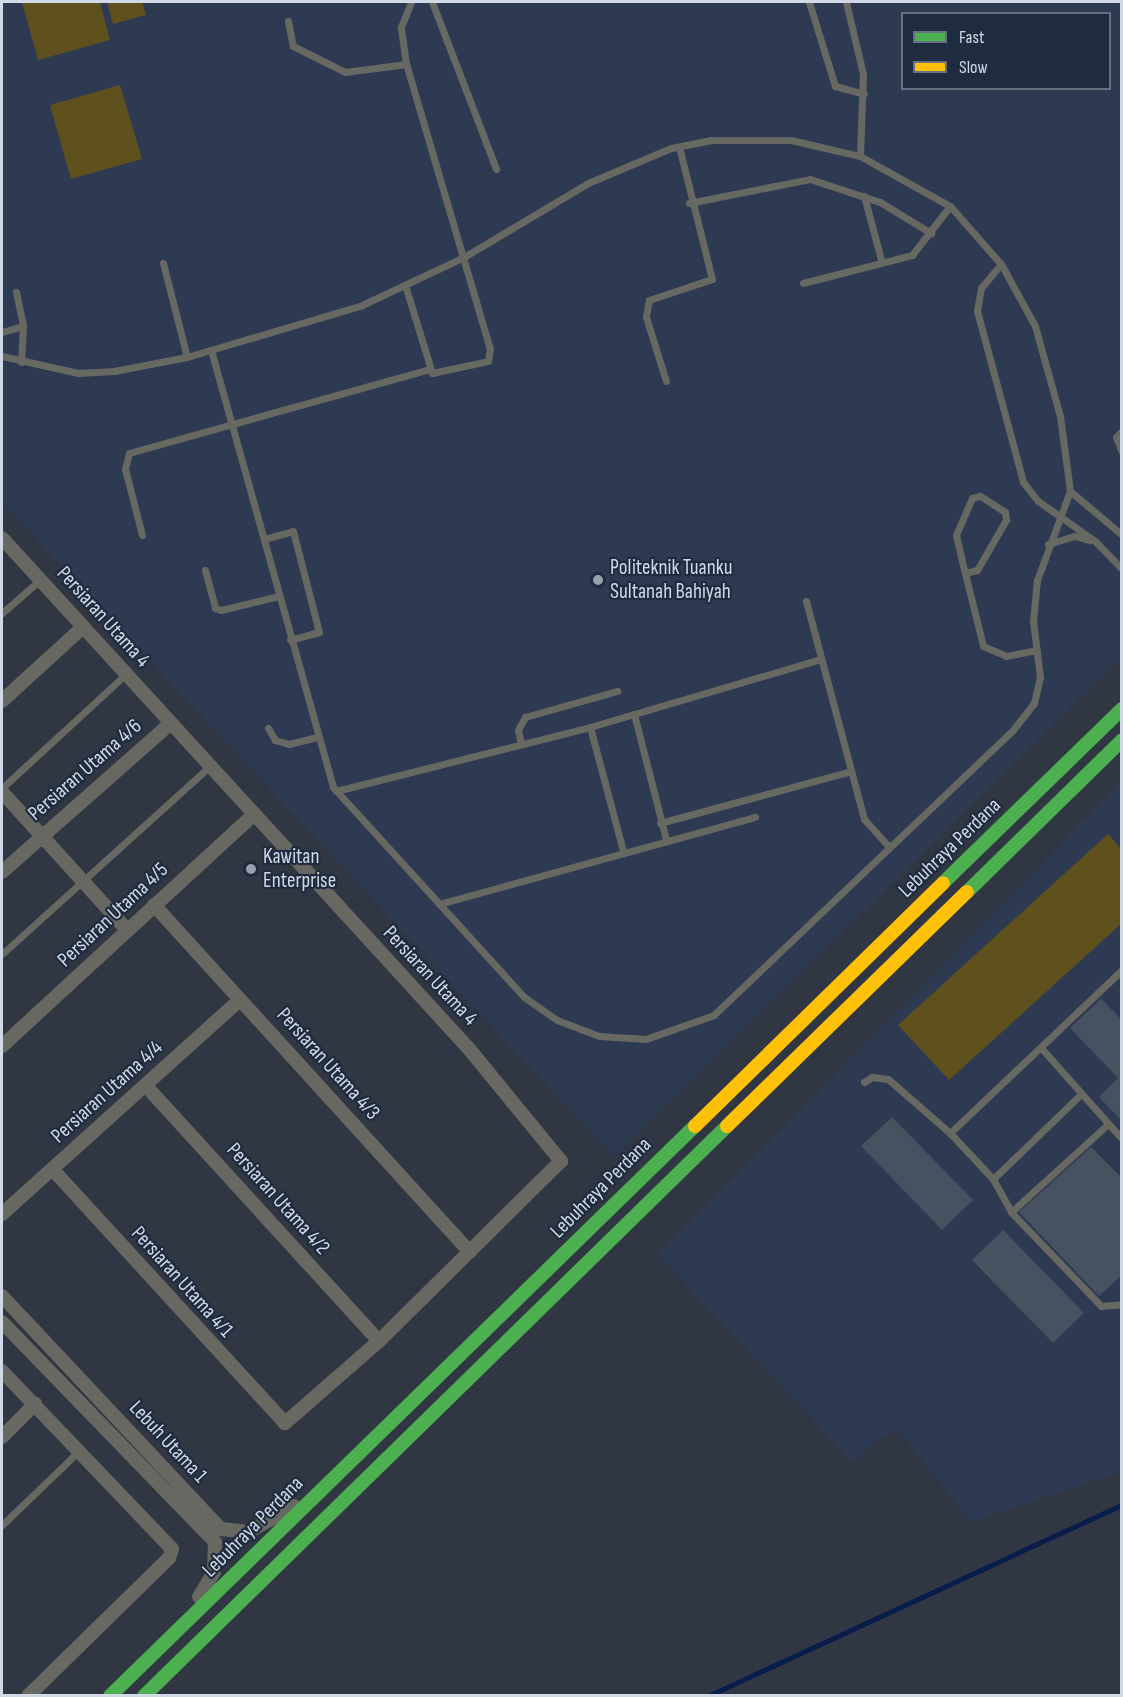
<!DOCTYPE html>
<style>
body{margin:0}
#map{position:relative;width:1123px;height:1697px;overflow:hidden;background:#303742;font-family:"Sofia Sans Condensed",sans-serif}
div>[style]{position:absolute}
.built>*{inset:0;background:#2d3a52}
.green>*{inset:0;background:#5f511d}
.stream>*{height:4.5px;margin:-2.25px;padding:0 2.25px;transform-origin:2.25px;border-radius:2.25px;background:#071e4c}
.building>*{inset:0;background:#485160}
.lane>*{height:7px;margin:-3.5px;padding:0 3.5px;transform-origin:3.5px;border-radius:3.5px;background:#686863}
.street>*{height:14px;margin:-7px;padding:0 7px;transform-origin:7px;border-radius:7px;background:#686863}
.fast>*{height:14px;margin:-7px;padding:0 7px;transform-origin:7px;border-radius:7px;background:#4caf50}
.slow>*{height:14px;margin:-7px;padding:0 7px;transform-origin:7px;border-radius:7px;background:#ffc107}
.dots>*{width:16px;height:16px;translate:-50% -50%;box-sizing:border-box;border:3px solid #1f2b3e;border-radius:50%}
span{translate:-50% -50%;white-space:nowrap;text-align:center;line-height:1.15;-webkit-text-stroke:4.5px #1f2b3e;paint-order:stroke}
.poi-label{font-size:21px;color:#d1d8e6}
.left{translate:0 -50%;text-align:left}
.street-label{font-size:21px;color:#d1d8e6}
.frame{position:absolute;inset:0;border:3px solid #d1d8e6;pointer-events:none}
.legend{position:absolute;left:901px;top:12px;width:210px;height:78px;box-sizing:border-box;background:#1f2b3e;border:2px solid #667081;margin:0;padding:8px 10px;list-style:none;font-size:18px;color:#d1d8e6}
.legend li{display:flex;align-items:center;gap:12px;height:30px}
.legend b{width:30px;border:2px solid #667081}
</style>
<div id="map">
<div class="built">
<i style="clip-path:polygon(evenodd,2px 2px,1121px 2px,1121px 658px,614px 1157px,2px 502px,2px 2px,902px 14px,1110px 14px,1110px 88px,902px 88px,902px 14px)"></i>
<i style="clip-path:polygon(1121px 783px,1121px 1472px,971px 1522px,896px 1427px,852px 1461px,658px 1255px)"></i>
</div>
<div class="green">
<i style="clip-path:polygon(22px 2px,100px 2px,110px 40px,38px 60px)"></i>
<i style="clip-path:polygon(107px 2px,142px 2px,146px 15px,113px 24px)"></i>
<i style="clip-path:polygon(120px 85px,142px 159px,71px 179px,50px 105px)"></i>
<i style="clip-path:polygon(1108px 834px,1121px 849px,1121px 924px,949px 1080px,898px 1025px)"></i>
</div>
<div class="stream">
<i style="left:708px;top:1696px;width:456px;rotate:-24.8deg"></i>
</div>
<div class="building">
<i style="clip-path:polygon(1101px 999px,1122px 1020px,1122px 1121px,1099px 1097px,1118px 1078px,1070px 1028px)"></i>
<i style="clip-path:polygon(892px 1117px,973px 1200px,942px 1230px,861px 1146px)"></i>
<i style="clip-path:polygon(1091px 1147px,1122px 1178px,1122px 1275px,1099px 1296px,1019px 1212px)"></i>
<i style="clip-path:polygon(1003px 1230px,1084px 1313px,1053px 1343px,972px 1260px)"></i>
</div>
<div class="lane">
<i style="left:432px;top:2px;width:179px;rotate:69deg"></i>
<i style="left:809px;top:2px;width:88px;rotate:72.8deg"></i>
<i style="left:835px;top:86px;width:30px;rotate:15deg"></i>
<i style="left:846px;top:2px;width:74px;rotate:76.7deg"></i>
<i style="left:863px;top:74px;width:82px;rotate:92.1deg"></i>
<i style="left:288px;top:21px;width:25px;rotate:79deg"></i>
<i style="left:293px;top:46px;width:58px;rotate:26.6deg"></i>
<i style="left:345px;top:72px;width:62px;rotate:-7.5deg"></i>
<i style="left:864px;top:196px;width:69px;rotate:75deg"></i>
<i style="left:689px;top:203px;width:123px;rotate:-11.2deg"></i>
<i style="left:810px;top:179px;width:74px;rotate:18.2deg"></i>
<i style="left:880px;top:202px;width:60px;rotate:31.3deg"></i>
<i style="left:163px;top:263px;width:97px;rotate:75.7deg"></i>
<i style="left:1001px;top:264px;width:31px;rotate:130deg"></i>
<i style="left:981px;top:288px;width:23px;rotate:100deg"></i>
<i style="left:977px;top:311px;width:177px;rotate:74.9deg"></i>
<i style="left:1023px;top:482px;width:24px;rotate:52deg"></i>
<i style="left:1038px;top:501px;width:70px;rotate:35.1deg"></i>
<i style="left:1095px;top:541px;width:39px;rotate:46deg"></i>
<i style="left:803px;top:283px;width:113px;rotate:-14.4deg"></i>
<i style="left:912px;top:255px;width:62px;rotate:-52.2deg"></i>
<i style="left:405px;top:285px;width:92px;rotate:72.9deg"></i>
<i style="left:432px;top:373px;width:57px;rotate:-12.1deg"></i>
<i style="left:488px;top:361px;width:12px;rotate:-81deg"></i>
<i style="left:490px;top:349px;width:297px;rotate:-106.4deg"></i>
<i style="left:406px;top:64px;width:37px;rotate:-98deg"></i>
<i style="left:401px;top:27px;width:27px;rotate:-68deg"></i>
<i style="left:16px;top:292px;width:35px;rotate:78deg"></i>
<i style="left:23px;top:326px;width:36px;rotate:93deg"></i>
<i style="left:2px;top:332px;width:22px;rotate:-16deg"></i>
<i style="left:2px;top:356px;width:78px;rotate:12.6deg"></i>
<i style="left:78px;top:373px;width:36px;rotate:-3deg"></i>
<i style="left:114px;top:371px;width:74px;rotate:-10.9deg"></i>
<i style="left:187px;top:357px;width:183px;rotate:-16.5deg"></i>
<i style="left:362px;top:305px;width:113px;rotate:-25.2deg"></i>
<i style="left:464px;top:257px;width:144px;rotate:-30.8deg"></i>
<i style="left:588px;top:183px;width:90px;rotate:-22.9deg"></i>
<i style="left:671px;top:148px;width:41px;rotate:-11.3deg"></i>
<i style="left:711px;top:140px;width:80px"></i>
<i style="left:791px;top:140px;width:71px;rotate:13.1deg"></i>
<i style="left:860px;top:156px;width:103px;rotate:29.1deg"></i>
<i style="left:950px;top:206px;width:77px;rotate:48.7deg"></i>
<i style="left:1001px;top:264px;width:71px;rotate:61.3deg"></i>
<i style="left:1035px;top:326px;width:93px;rotate:74.5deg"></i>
<i style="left:1060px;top:416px;width:76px;rotate:82.4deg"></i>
<i style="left:1070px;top:491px;width:95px;rotate:110.3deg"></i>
<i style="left:1037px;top:580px;width:41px;rotate:95.6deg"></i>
<i style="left:1033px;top:621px;width:56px;rotate:82.9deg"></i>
<i style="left:1040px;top:677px;width:27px;rotate:103deg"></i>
<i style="left:1034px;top:703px;width:34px;rotate:128deg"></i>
<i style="left:1013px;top:730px;width:413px;rotate:136.4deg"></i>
<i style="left:714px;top:1015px;width:72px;rotate:160.6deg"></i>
<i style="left:646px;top:1039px;width:47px;rotate:-176.3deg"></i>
<i style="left:599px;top:1036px;width:45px;rotate:-159.1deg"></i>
<i style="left:557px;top:1020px;width:40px;rotate:-145.1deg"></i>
<i style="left:524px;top:997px;width:284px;rotate:-132.3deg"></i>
<i style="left:333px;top:787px;width:454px;rotate:-105.6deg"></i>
<i style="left:666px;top:381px;width:67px;rotate:-107.4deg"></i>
<i style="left:646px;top:317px;width:17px;rotate:-80deg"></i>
<i style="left:649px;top:300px;width:66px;rotate:-18.4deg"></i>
<i style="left:712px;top:279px;width:136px;rotate:-104deg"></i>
<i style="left:1122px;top:431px;width:8px;rotate:135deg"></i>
<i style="left:1116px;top:437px;width:16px;rotate:68deg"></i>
<i style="left:1070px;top:491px;width:68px;rotate:40.2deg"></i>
<i style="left:142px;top:535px;width:68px;rotate:-104.4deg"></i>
<i style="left:125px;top:469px;width:16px;rotate:-76deg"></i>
<i style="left:129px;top:453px;width:312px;rotate:-15.6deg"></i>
<i style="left:264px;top:539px;width:30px;rotate:-15deg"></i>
<i style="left:293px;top:531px;width:104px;rotate:75.6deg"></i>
<i style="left:319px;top:632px;width:30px;rotate:165deg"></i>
<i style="left:1048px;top:544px;width:28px;rotate:-17deg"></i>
<i style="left:1075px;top:536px;width:15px;rotate:16deg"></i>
<i style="left:205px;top:570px;width:39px;rotate:75deg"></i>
<i style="left:215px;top:608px;width:6px;rotate:18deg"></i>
<i style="left:221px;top:610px;width:60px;rotate:-13.6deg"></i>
<i style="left:965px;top:573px;width:12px;rotate:-14deg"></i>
<i style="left:977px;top:570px;width:58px;rotate:-59.9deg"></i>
<i style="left:1006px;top:520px;width:8px;rotate:-97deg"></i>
<i style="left:1005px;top:512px;width:30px;rotate:-147deg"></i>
<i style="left:980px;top:496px;width:8px;rotate:166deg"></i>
<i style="left:972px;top:498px;width:40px;rotate:113.4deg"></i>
<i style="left:956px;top:535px;width:39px;rotate:77deg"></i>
<i style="left:965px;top:573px;width:75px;rotate:76.1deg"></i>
<i style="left:983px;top:646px;width:25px;rotate:23deg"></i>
<i style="left:1006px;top:656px;width:31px;rotate:-11deg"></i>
<i style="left:806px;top:601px;width:226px;rotate:75.1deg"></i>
<i style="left:864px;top:819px;width:36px;rotate:48deg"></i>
<i style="left:2px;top:613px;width:52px;rotate:-41.1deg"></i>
<i style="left:634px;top:714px;width:130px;rotate:75.7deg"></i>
<i style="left:590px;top:727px;width:128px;rotate:75.1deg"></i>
<i style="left:268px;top:728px;width:14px;rotate:60deg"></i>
<i style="left:275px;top:740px;width:15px;rotate:16deg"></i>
<i style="left:289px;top:744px;width:30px;rotate:-14deg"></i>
<i style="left:521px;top:744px;width:14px;rotate:-102deg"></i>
<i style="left:518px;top:730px;width:15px;rotate:-62deg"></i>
<i style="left:525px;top:717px;width:96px;rotate:-15.8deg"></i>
<i style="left:2px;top:788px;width:168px;rotate:-42.6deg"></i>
<i style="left:336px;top:791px;width:262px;rotate:-14.1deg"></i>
<i style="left:590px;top:727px;width:241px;rotate:-16.4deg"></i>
<i style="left:660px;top:823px;width:198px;rotate:-15.2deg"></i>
<i style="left:439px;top:904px;width:328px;rotate:-15.4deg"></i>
<i style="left:2px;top:954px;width:279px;rotate:-42.1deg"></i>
<i style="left:1043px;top:1050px;width:119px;rotate:48.4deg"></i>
<i style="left:864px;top:1082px;width:9px;rotate:-32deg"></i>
<i style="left:872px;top:1077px;width:16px;rotate:7deg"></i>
<i style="left:888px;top:1079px;width:82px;rotate:41.1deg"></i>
<i style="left:950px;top:1133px;width:63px;rotate:46.9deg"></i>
<i style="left:993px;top:1179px;width:38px;rotate:61deg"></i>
<i style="left:1011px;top:1212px;width:130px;rotate:46.2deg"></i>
<i style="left:1101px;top:1306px;width:21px;rotate:-5deg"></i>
<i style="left:950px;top:1133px;width:237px;rotate:-43.5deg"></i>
<i style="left:993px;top:1179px;width:122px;rotate:-44deg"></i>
<i style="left:1011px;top:1212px;width:131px;rotate:-42.2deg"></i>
<i style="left:2px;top:1525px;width:107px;rotate:-43.9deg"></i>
</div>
<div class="street">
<i style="left:2px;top:538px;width:694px;rotate:47.57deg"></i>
<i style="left:470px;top:1050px;width:144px;rotate:50.7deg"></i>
<i style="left:561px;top:1161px;width:256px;rotate:135.3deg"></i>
<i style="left:379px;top:1341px;width:125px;rotate:138.9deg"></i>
<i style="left:285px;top:1423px;width:343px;rotate:-132.5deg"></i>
<i style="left:2px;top:701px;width:110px;rotate:-42.4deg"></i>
<i style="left:2px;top:792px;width:186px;rotate:47.8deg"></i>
<i style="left:2px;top:872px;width:224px;rotate:-41.4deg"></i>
<i style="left:154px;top:905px;width:469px;rotate:47.7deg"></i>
<i style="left:2px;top:1046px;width:341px;rotate:-42.6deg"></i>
<i style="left:146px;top:1086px;width:345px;rotate:47.6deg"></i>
<i style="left:2px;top:1214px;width:320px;rotate:-42deg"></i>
<i style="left:2px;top:1296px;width:320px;rotate:46.8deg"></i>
<i style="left:221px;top:1529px;width:27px;rotate:6deg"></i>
<i style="left:248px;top:1532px;width:53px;rotate:-29.5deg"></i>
<i style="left:2px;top:1322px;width:306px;rotate:45.9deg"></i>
<i style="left:215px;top:1542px;width:30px;rotate:92deg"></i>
<i style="left:214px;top:1572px;width:29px;rotate:121deg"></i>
<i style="left:2px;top:1371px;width:246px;rotate:46.3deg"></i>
<i style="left:172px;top:1549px;width:9px;rotate:108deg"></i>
<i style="left:169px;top:1558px;width:197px;rotate:135.6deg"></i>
<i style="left:2px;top:1437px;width:47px;rotate:-45deg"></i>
</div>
<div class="fast">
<i style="left:943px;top:883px;width:250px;rotate:-44.2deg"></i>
<i style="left:967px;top:892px;width:217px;rotate:-44.4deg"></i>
<i style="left:110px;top:1696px;width:817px;rotate:-44.26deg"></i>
<i style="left:144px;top:1696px;width:815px;rotate:-44.35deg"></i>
</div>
<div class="slow">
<i style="left:695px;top:1126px;width:347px;rotate:-44.4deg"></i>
<i style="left:727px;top:1126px;width:335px;rotate:-44.3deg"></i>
</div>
<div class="dots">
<i style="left:598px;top:580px;background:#99a0ad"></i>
<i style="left:251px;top:869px;background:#99a0ad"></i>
</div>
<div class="poi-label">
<span class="left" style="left:610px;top:580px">Politeknik Tuanku<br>Sultanah Bahiyah</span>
<span class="left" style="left:263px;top:869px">Kawitan<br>Enterprise</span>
</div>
<div class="street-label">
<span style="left:103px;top:617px;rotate:48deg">Persiaran Utama 4</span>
<span style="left:85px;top:770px;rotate:-41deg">Persiaran Utama 4/6</span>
<span style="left:950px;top:848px;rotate:-44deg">Lebuhraya Perdana</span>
<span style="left:113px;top:915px;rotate:-43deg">Persiaran Utama 4/5</span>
<span style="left:430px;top:976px;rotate:47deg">Persiaran Utama 4</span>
<span style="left:328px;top:1064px;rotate:48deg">Persiaran Utama 4/3</span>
<span style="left:107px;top:1092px;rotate:-42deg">Persiaran Utama 4/4</span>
<span style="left:601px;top:1188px;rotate:-45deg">Lebuhraya Perdana</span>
<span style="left:278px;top:1199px;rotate:48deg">Persiaran Utama 4/2</span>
<span style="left:182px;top:1282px;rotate:48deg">Persiaran Utama 4/1</span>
<span style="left:168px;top:1442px;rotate:47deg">Lebuh Utama 1</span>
<span style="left:253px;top:1527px;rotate:-45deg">Lebuhraya Perdana</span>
</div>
<div class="frame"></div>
<ul class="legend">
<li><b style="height:8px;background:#4caf50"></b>Fast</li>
<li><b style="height:8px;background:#ffc107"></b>Slow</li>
</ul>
</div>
